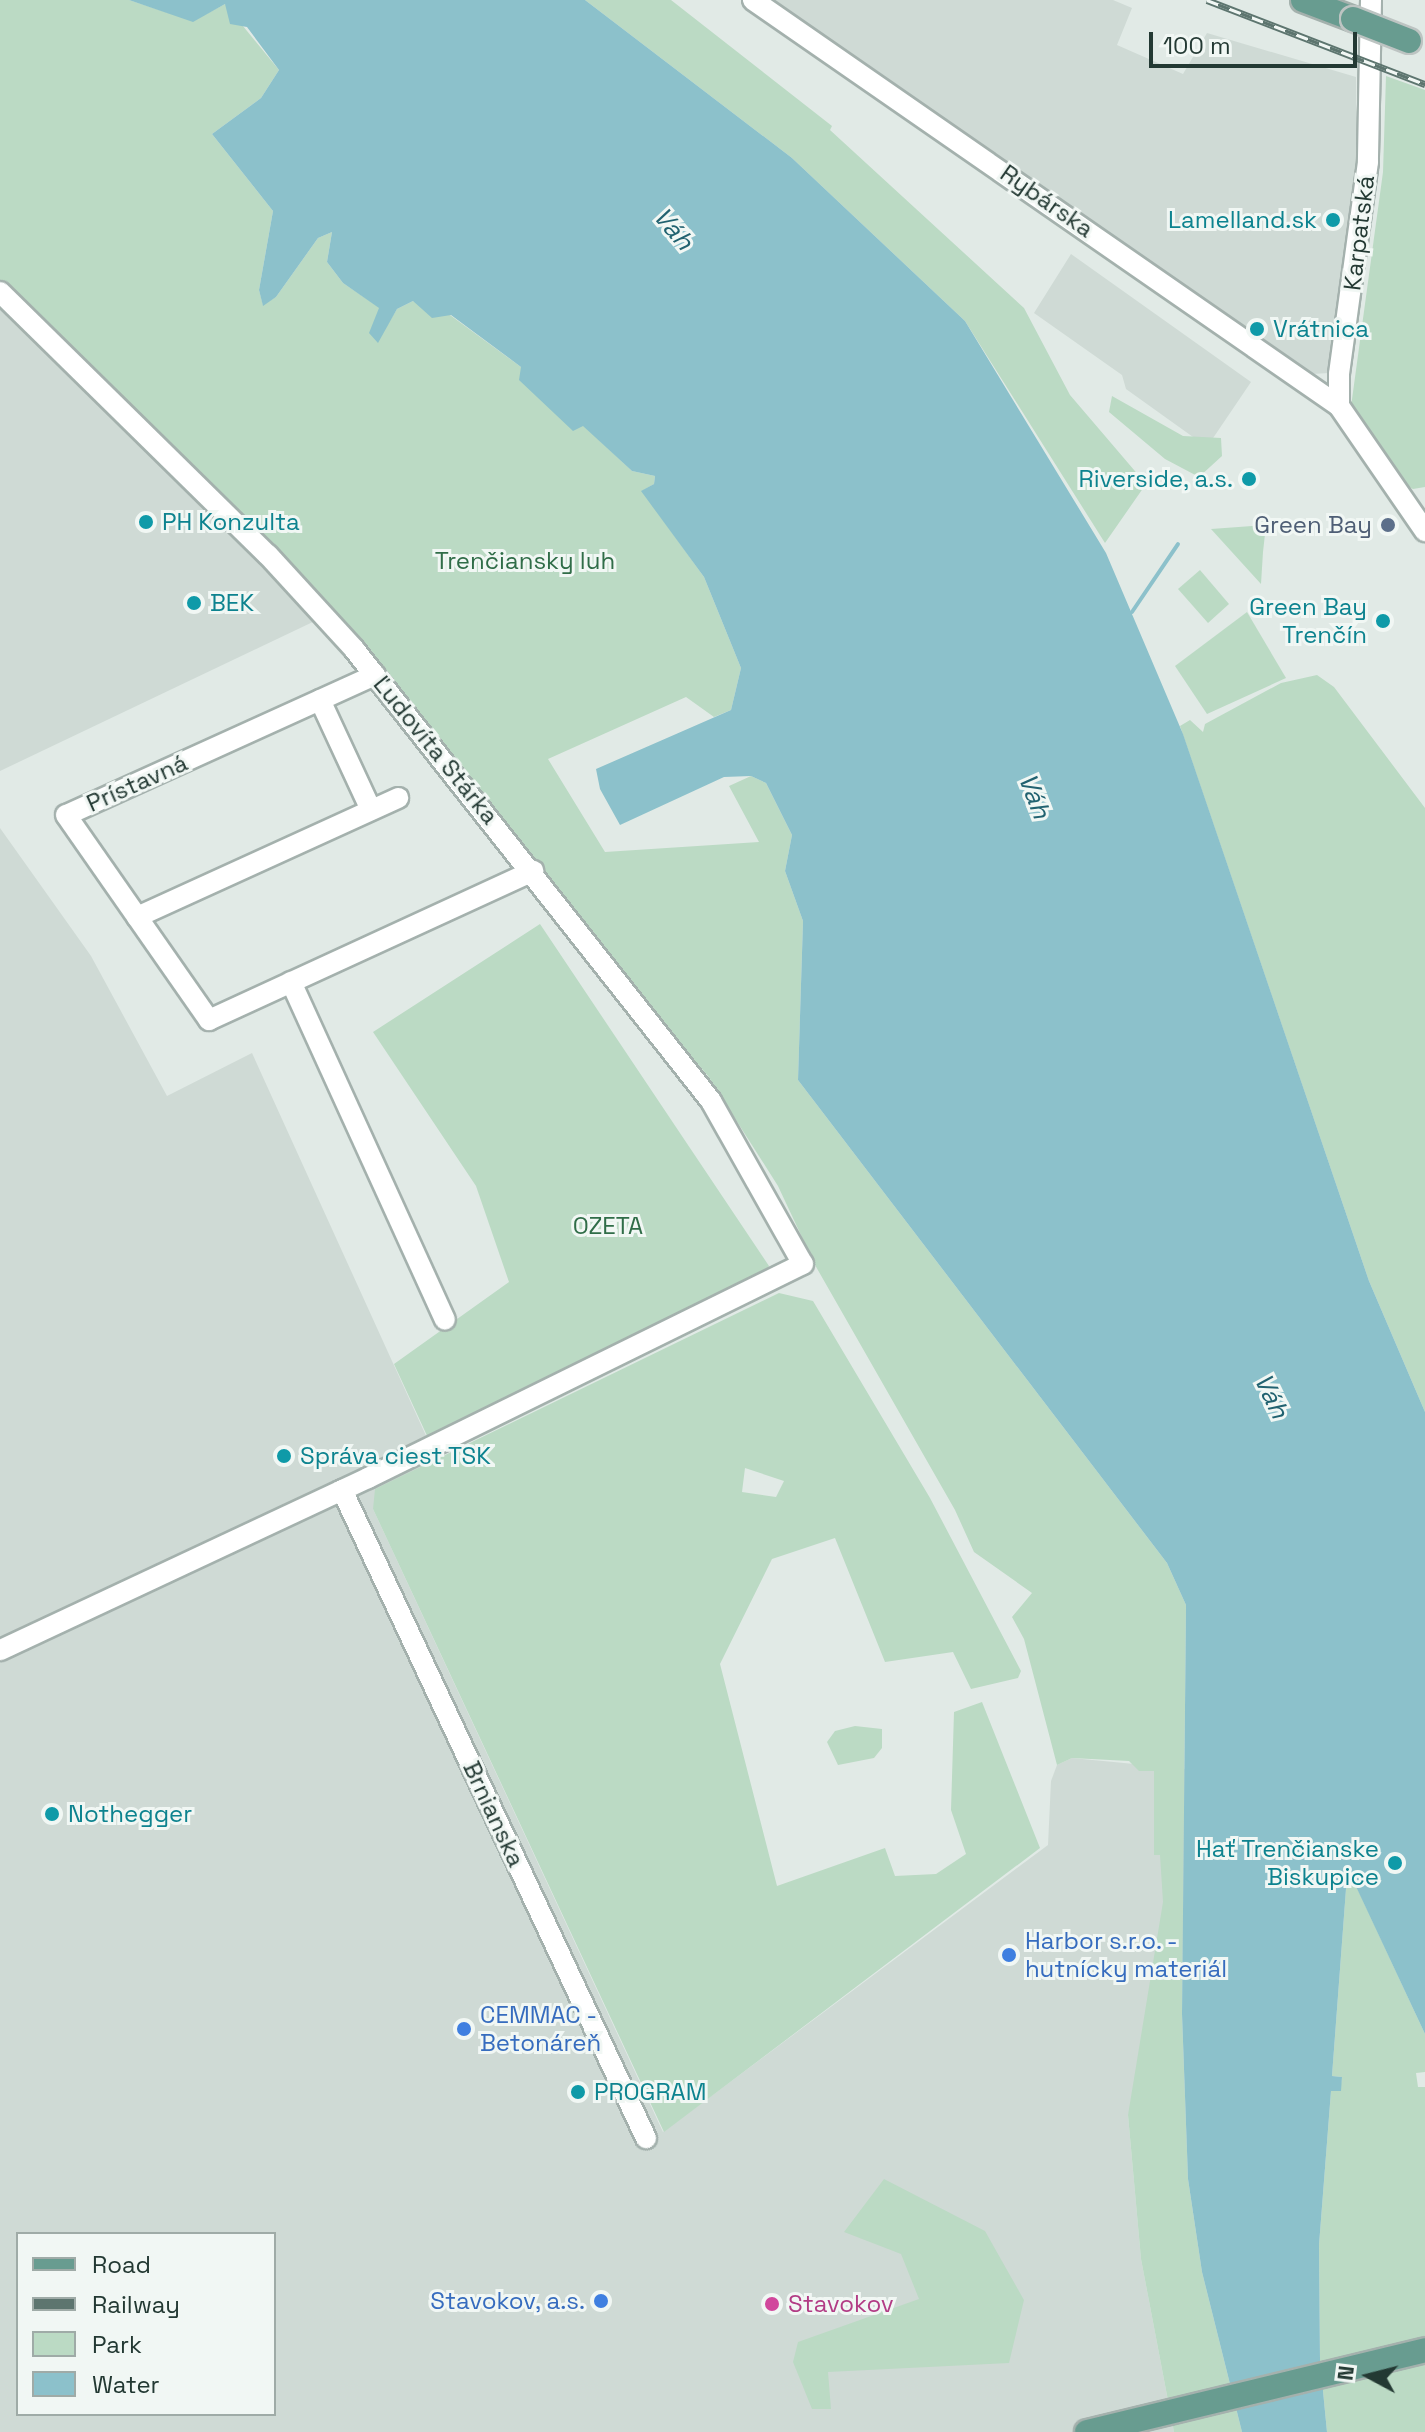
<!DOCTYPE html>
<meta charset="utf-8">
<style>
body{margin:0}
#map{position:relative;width:1425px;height:2432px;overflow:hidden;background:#e1eae6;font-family:"Space Grotesk",sans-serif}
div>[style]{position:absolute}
.built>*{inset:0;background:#cfdad5}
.green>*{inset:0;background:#bbdac4}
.water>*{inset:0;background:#8cc1cb}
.stream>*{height:4px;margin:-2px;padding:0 2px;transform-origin:2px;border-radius:2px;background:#8cc1cb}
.roads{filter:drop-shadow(2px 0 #a4b1ad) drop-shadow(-2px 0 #a4b1ad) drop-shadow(0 2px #a4b1ad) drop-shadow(0 -2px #a4b1ad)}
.minor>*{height:20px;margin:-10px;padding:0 10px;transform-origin:10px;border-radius:10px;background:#fff}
.major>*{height:24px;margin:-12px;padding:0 12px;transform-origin:12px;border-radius:12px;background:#689c90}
.rail>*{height:7px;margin-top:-3.5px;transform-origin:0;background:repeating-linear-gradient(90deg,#f1f7f4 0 12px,#5d756f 0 24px);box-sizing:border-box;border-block:2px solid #5d756f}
.bridges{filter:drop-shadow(2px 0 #bdc4c2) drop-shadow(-2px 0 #bdc4c2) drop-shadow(0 2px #bdc4c2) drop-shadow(0 -2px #bdc4c2)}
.major-bridge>*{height:24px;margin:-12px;padding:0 12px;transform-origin:12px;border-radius:12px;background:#689c90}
.dots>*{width:22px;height:22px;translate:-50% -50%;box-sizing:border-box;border:4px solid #f1f7f4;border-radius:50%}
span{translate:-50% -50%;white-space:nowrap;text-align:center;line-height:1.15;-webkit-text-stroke:6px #f1f7f4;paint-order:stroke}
.street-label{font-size:24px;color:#233933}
.culture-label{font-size:24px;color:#0d838f}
.right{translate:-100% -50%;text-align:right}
.left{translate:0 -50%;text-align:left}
.service-label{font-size:24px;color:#4e5e75}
.park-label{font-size:24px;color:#306d48}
.shop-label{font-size:24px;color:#366cbe}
.hotel-label{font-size:24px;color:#b23c85}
.water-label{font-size:26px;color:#216270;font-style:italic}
.legend{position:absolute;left:16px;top:2232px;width:260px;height:184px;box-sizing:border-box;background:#f1f7f4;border:2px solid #9faba7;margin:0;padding:10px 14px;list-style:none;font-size:24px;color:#233933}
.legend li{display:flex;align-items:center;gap:16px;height:40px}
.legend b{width:40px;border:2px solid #9faba7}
.north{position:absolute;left:1329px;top:2336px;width:80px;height:80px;-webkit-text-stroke:6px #f1f7f4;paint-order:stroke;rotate:277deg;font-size:22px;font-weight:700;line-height:32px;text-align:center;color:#233933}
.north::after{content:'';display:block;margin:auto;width:28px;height:36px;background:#233933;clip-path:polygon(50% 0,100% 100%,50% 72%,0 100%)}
.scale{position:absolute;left:1149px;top:32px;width:208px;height:36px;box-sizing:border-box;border:4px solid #233933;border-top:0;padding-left:10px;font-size:24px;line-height:28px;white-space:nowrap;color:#233933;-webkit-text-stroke:6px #f1f7f4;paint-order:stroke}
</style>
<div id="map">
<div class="built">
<i style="clip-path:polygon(773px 0,1113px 0,1132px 8px,1117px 45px,1183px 74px,1207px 33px,1356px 77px,1357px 188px,1334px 364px,1329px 373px,1312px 374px)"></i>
<i style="clip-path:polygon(1071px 254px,1251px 382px,1207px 447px,1126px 389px,1122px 375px,1034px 313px)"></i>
<i style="clip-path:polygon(0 283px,317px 620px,0 771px)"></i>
<i style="clip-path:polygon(evenodd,0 828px,91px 956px,167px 1096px,252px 1053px,437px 1460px,373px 1509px,663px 2132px,1048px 1845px,1051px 1781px,1057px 1765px,1072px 1758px,1186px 1769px,1182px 2014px,1128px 2115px,1141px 2259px,1174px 2432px,0 2432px,0 828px,18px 2234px,274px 2234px,274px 2414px,18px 2414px,18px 2234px)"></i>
</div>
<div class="green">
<i style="clip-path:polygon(0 0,129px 0,193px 21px,225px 4px,279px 70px,261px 98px,212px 134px,273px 211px,259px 290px,263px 305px,276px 297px,318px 238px,332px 232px,327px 262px,343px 283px,380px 308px,377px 342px,397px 309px,413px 301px,450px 315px,521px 367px,632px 471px,655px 476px,654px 484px,642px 491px,704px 577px,741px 668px,731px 710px,714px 717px,686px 697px,548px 759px,605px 852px,759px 842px,729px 786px,751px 776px,766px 783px,792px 835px,785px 871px,803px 921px,798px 1080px,1167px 1563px,1186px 1605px,1182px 2014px,1188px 2179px,1202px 2272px,1242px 2432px,1174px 2432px,1141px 2259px,1128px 2115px,1163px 1902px,1160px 1855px,1154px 1855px,1154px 1771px,1139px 1771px,1129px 1761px,1072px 1758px,1057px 1765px,1024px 1639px,1012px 1617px,1032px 1593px,974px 1552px,955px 1510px,815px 1265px,778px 1186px,708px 1076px,317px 620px,0 283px)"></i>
<i style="clip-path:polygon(585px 0,671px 0,832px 126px,830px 130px,1024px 308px,1070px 395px,1146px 484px,1105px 543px,965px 321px,792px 158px)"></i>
<i style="clip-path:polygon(1386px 76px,1425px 90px,1425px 487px,1413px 489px,1401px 483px,1350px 414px,1383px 172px)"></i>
<i style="clip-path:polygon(1112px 396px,1183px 436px,1221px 438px,1222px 456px,1199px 477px,1165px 459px,1109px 412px)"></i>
<i style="clip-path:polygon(1266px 525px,1263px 552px,1261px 584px,1211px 529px)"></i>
<i style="clip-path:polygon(1200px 570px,1229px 604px,1208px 623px,1178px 589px)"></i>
<i style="clip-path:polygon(1247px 612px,1286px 678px,1207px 714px,1175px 666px)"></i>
<i style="clip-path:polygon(1317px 675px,1334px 687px,1425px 808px,1425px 1412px,1369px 1281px,1180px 726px,1190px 720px,1203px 732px,1205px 724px,1281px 683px)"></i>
<i style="clip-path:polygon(540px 924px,769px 1266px,765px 1273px,429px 1440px,394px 1364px,509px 1282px,476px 1186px,373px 1032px)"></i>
<i style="clip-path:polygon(evenodd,779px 1293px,813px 1301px,930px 1498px,1021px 1671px,1018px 1678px,971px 1689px,953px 1652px,885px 1662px,835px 1538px,772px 1559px,720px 1664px,777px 1886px,885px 1848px,895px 1876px,936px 1874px,966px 1854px,951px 1810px,954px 1712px,982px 1702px,1040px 1848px,664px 2132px,373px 1509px,375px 1489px,779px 1293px,745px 1468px,784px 1481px,776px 1497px,742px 1492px,745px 1468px)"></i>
<i style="clip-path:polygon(855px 1726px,882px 1729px,882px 1748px,874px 1758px,838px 1765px,827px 1742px,835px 1731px)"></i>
<i style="clip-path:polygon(1352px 1877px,1425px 2034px,1425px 2072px,1416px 2073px,1418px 2087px,1425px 2087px,1425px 2432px,1327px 2432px,1320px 2360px,1319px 2245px,1331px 2091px,1340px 2091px,1342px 2077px,1332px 2076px,1346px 1889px)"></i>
<i style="clip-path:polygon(884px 2179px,985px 2231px,1024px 2300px,1009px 2363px,828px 2372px,831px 2409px,812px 2409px,793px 2362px,798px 2342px,919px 2299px,901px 2254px,844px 2232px)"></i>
</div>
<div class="water">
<i style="clip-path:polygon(129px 0,585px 0,792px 158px,965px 321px,1106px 553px,1183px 734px,1369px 1281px,1425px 1412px,1425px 2034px,1352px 1878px,1346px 1889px,1332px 2076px,1342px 2077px,1341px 2091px,1331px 2091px,1319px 2245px,1320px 2360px,1327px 2432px,1242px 2432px,1202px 2272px,1188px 2179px,1182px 2014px,1186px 1605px,1167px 1563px,798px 1080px,803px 921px,785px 871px,792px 835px,766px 783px,751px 776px,724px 777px,620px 825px,600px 789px,596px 769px,731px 710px,741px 668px,704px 577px,641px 491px,654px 484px,655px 476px,632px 471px,583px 426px,573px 431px,519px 380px,521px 367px,451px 315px,432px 318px,413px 301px,397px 309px,378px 343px,369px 333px,379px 308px,343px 283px,327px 262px,332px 232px,318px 238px,276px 297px,263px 306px,259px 290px,273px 211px,212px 134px,261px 98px,279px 70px,247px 27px,230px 24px,225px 4px,193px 22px)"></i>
</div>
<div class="stream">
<i style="left:1132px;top:612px;width:82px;rotate:-55.9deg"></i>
</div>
<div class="roads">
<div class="minor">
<i style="left:753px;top:0;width:713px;rotate:34.72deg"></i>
<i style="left:1371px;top:0;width:162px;rotate:91.1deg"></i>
<i style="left:1368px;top:162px;width:214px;rotate:97.8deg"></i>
<i style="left:1339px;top:374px;width:32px;rotate:90deg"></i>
<i style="left:1339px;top:406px;width:152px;rotate:55.5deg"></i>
<i style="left:0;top:292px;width:375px;rotate:44.5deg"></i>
<i style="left:268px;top:555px;width:127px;rotate:47.5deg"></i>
<i style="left:354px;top:649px;width:576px;rotate:51.7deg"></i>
<i style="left:711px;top:1101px;width:187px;rotate:60.6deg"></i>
<i style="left:803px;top:1264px;width:485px;rotate:153.8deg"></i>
<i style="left:368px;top:1478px;width:406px;rotate:154.9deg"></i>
<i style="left:375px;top:675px;width:339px;rotate:155.6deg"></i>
<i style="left:66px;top:815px;width:250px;rotate:55.1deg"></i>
<i style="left:209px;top:1020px;width:357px;rotate:-24.7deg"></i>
<i style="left:320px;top:700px;width:121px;rotate:65.1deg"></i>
<i style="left:137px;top:917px;width:287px;rotate:-24.5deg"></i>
<i style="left:291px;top:982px;width:371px;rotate:65.5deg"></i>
<i style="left:342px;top:1490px;width:716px;rotate:64.87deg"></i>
</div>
<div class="major">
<i style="left:1303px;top:0;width:53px;rotate:20.8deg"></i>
<i style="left:1087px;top:2432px;width:348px;rotate:-13.6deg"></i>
</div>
</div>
<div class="rail">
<i style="left:1207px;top:0;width:234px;rotate:21.1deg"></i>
</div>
<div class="bridges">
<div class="major-bridge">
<i style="left:1353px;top:19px;width:60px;rotate:21.4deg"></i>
</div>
</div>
<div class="dots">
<i style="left:1333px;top:220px;background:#0f9aa8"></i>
<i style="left:1257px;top:329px;background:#0f9aa8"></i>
<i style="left:1249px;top:479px;background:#0f9aa8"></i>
<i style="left:146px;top:522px;background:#0f9aa8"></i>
<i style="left:1388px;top:525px;background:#5c6f8a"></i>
<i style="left:194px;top:603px;background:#0f9aa8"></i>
<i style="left:1383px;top:621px;background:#0f9aa8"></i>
<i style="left:284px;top:1456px;background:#0f9aa8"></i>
<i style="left:52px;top:1814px;background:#0f9aa8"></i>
<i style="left:1395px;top:1863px;background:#0f9aa8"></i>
<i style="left:1009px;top:1955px;background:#3f7fe0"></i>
<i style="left:464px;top:2029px;background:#3f7fe0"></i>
<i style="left:578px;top:2092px;background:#0f9aa8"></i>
<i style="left:601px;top:2301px;background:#3f7fe0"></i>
<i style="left:772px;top:2304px;background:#d1479c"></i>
</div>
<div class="street-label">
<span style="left:1047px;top:201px;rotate:35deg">Rybárska</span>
<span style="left:1359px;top:233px;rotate:-83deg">Karpatská</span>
<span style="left:436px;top:750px;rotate:51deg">Ľudovíta Stárka</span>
<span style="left:137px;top:783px;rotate:-24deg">Prístavná</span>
<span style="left:494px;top:1814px;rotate:65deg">Brnianska</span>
</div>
<div class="culture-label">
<span class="right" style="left:1317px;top:220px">Lamelland.sk</span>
<span class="left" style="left:1273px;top:329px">Vrátnica</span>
<span class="right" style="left:1233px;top:479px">Riverside, a.s.</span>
<span class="left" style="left:162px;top:522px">PH Konzulta</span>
<span class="left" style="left:210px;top:603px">BEK</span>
<span class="right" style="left:1367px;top:621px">Green Bay<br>Trenčín</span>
<span class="left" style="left:300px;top:1456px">Správa ciest TSK</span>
<span class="left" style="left:68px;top:1814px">Nothegger</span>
<span class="right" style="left:1379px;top:1863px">Hať Trenčianske<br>Biskupice</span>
<span class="left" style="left:594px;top:2092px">PROGRAM</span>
</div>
<div class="service-label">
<span class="right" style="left:1372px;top:525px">Green Bay</span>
</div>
<div class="park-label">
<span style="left:525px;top:561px">Trenčiansky luh</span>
<span style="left:608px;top:1226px">OZETA</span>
</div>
<div class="shop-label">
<span class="left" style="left:1025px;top:1955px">Harbor s.r.o. -<br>hutnícky materiál</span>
<span class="left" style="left:480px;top:2029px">CEMMAC -<br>Betonáreň</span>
<span class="right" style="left:585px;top:2301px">Stavokov, a.s.</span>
</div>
<div class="hotel-label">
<span class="left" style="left:788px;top:2304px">Stavokov</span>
</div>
<div class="water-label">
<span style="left:673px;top:229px;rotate:50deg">Váh</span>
<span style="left:1034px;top:796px;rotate:69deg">Váh</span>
<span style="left:1271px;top:1396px;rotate:64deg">Váh</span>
</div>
<ul class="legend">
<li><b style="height:10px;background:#689c90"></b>Road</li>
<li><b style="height:10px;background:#5d756f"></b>Railway</li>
<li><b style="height:22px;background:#bbdac4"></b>Park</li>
<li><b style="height:22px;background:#8cc1cb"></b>Water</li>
</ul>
<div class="north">N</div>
<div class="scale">100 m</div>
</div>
